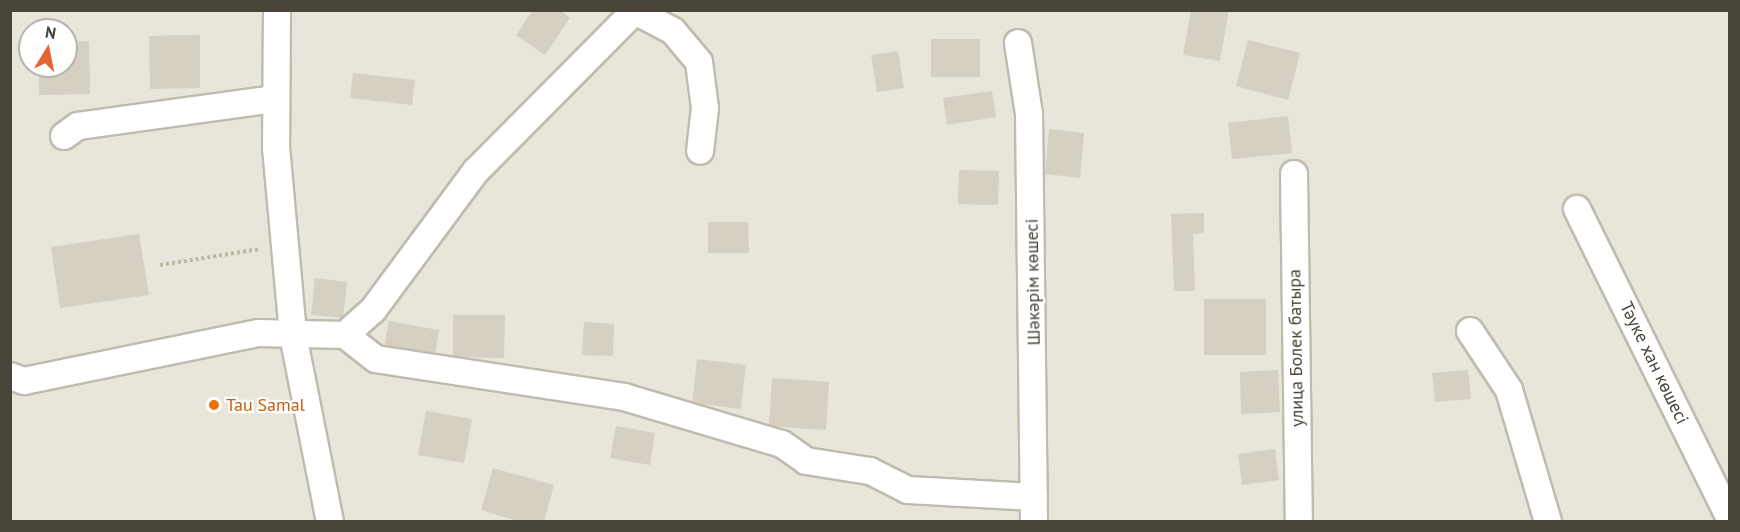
<!DOCTYPE html>
<meta charset="utf-8">
<style>
body{margin:0}
#map{position:relative;width:1740px;height:532px;overflow:hidden;background:#f4f3ec;font-family:"PT Sans",sans-serif}
div>[style]{position:absolute}
.residential>*{inset:0;background:#e8e5da}
.building>*{inset:0;background:#d5d0c2}
.path>*{height:4px;margin-top:-2px;transform-origin:0;background:repeating-linear-gradient(90deg,#bfb9a2 0 3px,transparent 0 6px)}
.roads{filter:drop-shadow(2px 0 #bfbcaf) drop-shadow(-2px 0 #bfbcaf) drop-shadow(0 2px #bfbcaf) drop-shadow(0 -2px #bfbcaf)}
.minor>*{height:26px;margin:-13px;padding:0 13px;transform-origin:13px;border-radius:13px;background:#fff}
.dots>*{width:16px;height:16px;translate:-50% -50%;box-sizing:border-box;border:3px solid #fff;border-radius:50%}
span{translate:-50% -50%;white-space:nowrap;text-align:center;line-height:1.15;-webkit-text-stroke:4.5px #fff;paint-order:stroke}
.street-label{font-size:18px;color:#48443a}
.food-label{font-size:18px;color:#c56008}
.left{translate:0 -50%;text-align:left}
.frame{position:absolute;inset:0;border:12px solid #48443a;pointer-events:none}
.north{position:absolute;left:18px;top:18px;width:60px;height:60px;box-sizing:border-box;background:#fff;border:2px solid #b6b4b0;border-radius:50%;rotate:10deg;font-size:16px;font-weight:700;line-height:24px;text-align:center;color:#48443a}
.north::after{content:'';display:block;margin:auto;width:21px;height:27px;background:#e56532;clip-path:polygon(50% 0,100% 100%,50% 72%,0 100%)}
</style>
<div id="map">
<div class="residential">
<i style="clip-path:polygon(evenodd,11px 11px,1729px 11px,1729px 521px,11px 521px,11px 11px,30px 30px,66px 30px,66px 66px,30px 66px,30px 30px)"></i>
</div>
<div class="building">
<i style="clip-path:polygon(533px 10px,560px 10px,570px 18px,545px 55px,516px 35px)"></i>
<i style="clip-path:polygon(1191px 10px,1229px 10px,1220px 61px,1183px 55px)"></i>
<i style="clip-path:polygon(200px 35px,200px 88px,150px 89px,149px 36px)"></i>
<i style="clip-path:polygon(931px 39px,980px 39px,980px 77px,931px 77px)"></i>
<i style="clip-path:polygon(1248px 40px,1300px 53px,1288px 100px,1236px 86px)"></i>
<i style="clip-path:polygon(89px 41px,90px 94px,39px 95px,39px 66px,66px 66px,66px 42px)"></i>
<i style="clip-path:polygon(898px 51px,904px 88px,877px 92px,871px 55px)"></i>
<i style="clip-path:polygon(353px 73px,415px 80px,412px 105px,350px 98px)"></i>
<i style="clip-path:polygon(992px 91px,996px 117px,947px 125px,943px 98px)"></i>
<i style="clip-path:polygon(1288px 116px,1292px 153px,1232px 159px,1228px 123px)"></i>
<i style="clip-path:polygon(1049px 129px,1084px 133px,1080px 178px,1045px 174px)"></i>
<i style="clip-path:polygon(959px 170px,999px 171px,998px 205px,958px 204px)"></i>
<i style="clip-path:polygon(1204px 213px,1204px 233px,1193px 234px,1195px 291px,1174px 291px,1171px 214px)"></i>
<i style="clip-path:polygon(708px 222px,748px 222px,749px 253px,708px 253px)"></i>
<i style="clip-path:polygon(139px 234px,149px 295px,60px 308px,51px 247px)"></i>
<i style="clip-path:polygon(315px 278px,347px 282px,343px 318px,311px 315px)"></i>
<i style="clip-path:polygon(1204px 299px,1266px 299px,1266px 355px,1204px 355px)"></i>
<i style="clip-path:polygon(453px 315px,505px 315px,504px 358px,453px 357px)"></i>
<i style="clip-path:polygon(389px 321px,439px 330px,434px 362px,383px 353px)"></i>
<i style="clip-path:polygon(584px 322px,614px 324px,613px 356px,582px 355px)"></i>
<i style="clip-path:polygon(697px 359px,746px 365px,741px 409px,692px 403px)"></i>
<i style="clip-path:polygon(1278px 370px,1280px 412px,1241px 414px,1240px 372px)"></i>
<i style="clip-path:polygon(1468px 370px,1471px 399px,1435px 402px,1432px 373px)"></i>
<i style="clip-path:polygon(772px 378px,829px 382px,826px 430px,769px 426px)"></i>
<i style="clip-path:polygon(426px 411px,472px 419px,464px 463px,418px 455px)"></i>
<i style="clip-path:polygon(616px 426px,655px 433px,650px 465px,610px 458px)"></i>
<i style="clip-path:polygon(1275px 449px,1279px 480px,1242px 485px,1238px 454px)"></i>
<i style="clip-path:polygon(493px 468px,554px 485px,544px 522px,521px 522px,481px 510px)"></i>
</div>
<div class="path">
<i style="left:160px;top:265px;width:101px;rotate:-9.1deg"></i>
</div>
<div class="roads">
<div class="minor">
<i style="left:277px;top:10px;width:137px;rotate:90.4deg"></i>
<i style="left:276px;top:147px;width:189px;rotate:84.8deg"></i>
<i style="left:293px;top:335px;width:191px;rotate:78.8deg"></i>
<i style="left:635px;top:11px;width:43px;rotate:27.8deg"></i>
<i style="left:673px;top:31px;width:40px;rotate:50deg"></i>
<i style="left:699px;top:62px;width:46px;rotate:82.6deg"></i>
<i style="left:705px;top:108px;width:43px;rotate:96.6deg"></i>
<i style="left:1018px;top:43px;width:72px;rotate:81.2deg"></i>
<i style="left:1029px;top:114px;width:408px;rotate:89.3deg"></i>
<i style="left:64px;top:136px;width:17px;rotate:-36deg"></i>
<i style="left:78px;top:126px;width:199px;rotate:-7.8deg"></i>
<i style="left:1294px;top:174px;width:348px;rotate:89.2deg"></i>
<i style="left:1577px;top:209px;width:345px;rotate:63.7deg"></i>
<i style="left:1470px;top:331px;width:71px;rotate:56.5deg"></i>
<i style="left:1509px;top:390px;width:138px;rotate:73.5deg"></i>
<i style="left:345px;top:335px;width:39px;rotate:38deg"></i>
<i style="left:376px;top:359px;width:251px;rotate:8.7deg"></i>
<i style="left:624px;top:397px;width:165px;rotate:16.6deg"></i>
<i style="left:782px;top:444px;width:29px;rotate:35deg"></i>
<i style="left:806px;top:461px;width:65px;rotate:8.9deg"></i>
<i style="left:870px;top:471px;width:42px;rotate:26.6deg"></i>
<i style="left:908px;top:490px;width:126px;rotate:3.2deg"></i>
<i style="left:10px;top:376px;width:15px;rotate:20deg"></i>
<i style="left:24px;top:381px;width:239px;rotate:-11.6deg"></i>
<i style="left:258px;top:333px;width:87px;rotate:1.3deg"></i>
<i style="left:345px;top:335px;width:38px;rotate:-42deg"></i>
<i style="left:373px;top:310px;width:173px;rotate:-53.5deg"></i>
<i style="left:476px;top:171px;width:227px;rotate:-45.2deg"></i>
</div>
</div>
<div class="dots">
<i style="left:214px;top:405px;background:#e8710a"></i>
</div>
<div class="street-label">
<span style="left:1033px;top:282px;rotate:-91deg">Шәкәрім көшесі</span>
<span style="left:1296px;top:348px;rotate:-91deg">улица Болек батыра</span>
<span style="left:1654px;top:363px;rotate:64deg">Тәуке хан көшесі</span>
</div>
<div class="food-label">
<span class="left" style="left:226px;top:405px">Tau Samal</span>
</div>
<div class="frame"></div>
<div class="north">N</div>
</div>
